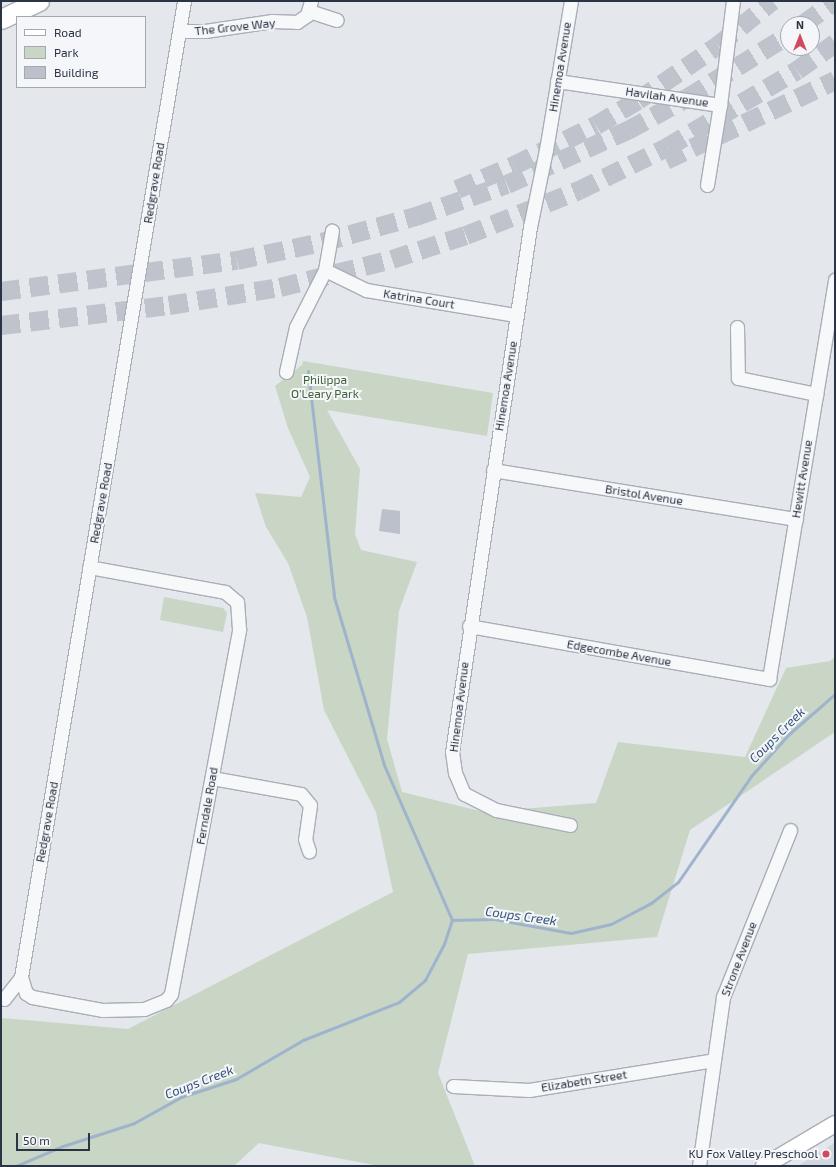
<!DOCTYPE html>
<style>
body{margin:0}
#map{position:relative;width:836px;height:1167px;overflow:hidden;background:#e4e7ec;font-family:"Exo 2",sans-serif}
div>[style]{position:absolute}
.built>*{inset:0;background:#d2d6de}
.green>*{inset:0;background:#c9d6c5}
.stream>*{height:3px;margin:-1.5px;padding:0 1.5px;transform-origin:1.5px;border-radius:1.5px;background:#9fb4cc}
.building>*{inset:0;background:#bbc0ca}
.highway-tunnel>*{height:19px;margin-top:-9.5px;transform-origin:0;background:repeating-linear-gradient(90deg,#bfc3cb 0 19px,transparent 0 29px)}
.roads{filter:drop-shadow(1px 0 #a9aeb7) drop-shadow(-1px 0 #a9aeb7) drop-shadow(0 1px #a9aeb7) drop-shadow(0 -1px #a9aeb7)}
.minor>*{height:13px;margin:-6.5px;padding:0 6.5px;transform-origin:6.5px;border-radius:6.5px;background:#f7f8fa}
.major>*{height:16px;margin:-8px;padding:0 8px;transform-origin:8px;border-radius:8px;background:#fff}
.highway>*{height:19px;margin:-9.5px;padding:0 9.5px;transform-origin:9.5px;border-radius:9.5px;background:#fff}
.dots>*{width:11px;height:11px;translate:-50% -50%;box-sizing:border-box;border:2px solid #f4f6f9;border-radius:50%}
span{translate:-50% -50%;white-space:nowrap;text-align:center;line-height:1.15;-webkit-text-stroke:4px #f4f6f9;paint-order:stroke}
.street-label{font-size:12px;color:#2b3445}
.park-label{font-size:12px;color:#3f6138}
.poi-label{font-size:12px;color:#2b3445}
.right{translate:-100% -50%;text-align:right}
.water-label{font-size:13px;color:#34527a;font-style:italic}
.frame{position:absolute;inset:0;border:2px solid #2b3445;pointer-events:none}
.legend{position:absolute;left:16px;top:16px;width:130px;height:72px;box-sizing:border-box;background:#f4f6f9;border:1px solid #a4a8b1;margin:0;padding:5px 7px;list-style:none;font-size:12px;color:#2b3445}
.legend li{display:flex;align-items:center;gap:8px;height:20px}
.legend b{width:20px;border:1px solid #a4a8b1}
.north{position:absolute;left:780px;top:16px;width:40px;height:40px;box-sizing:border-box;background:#f4f6f9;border:1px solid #a4a8b1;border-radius:50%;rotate:0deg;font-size:11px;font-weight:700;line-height:16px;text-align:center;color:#2b3445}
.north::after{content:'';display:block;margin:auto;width:14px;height:18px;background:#d1495b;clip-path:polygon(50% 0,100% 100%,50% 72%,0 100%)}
.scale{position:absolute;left:16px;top:1133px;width:74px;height:18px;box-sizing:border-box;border:2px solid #2b3445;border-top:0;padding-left:5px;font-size:12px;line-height:14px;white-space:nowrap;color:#2b3445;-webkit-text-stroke:3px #f4f6f9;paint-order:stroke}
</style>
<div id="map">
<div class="built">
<i style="clip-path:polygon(835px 1142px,835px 1166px,798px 1166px,834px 1143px)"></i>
</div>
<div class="green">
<i style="clip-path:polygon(303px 361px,493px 393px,487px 436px,327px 410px,360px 469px,355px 534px,361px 550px,417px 562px,399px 611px,387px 739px,402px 792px,484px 812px,596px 803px,618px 742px,745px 757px,786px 668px,830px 661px,835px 657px,835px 732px,690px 830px,657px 937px,468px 954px,438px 1073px,475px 1166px,379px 1166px,259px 1143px,234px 1166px,1px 1166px,2px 1018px,128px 1029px,393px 892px,376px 812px,324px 710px,307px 617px,288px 563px,266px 527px,255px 493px,301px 497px,310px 477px,288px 428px,275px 386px,302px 365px)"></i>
<i style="clip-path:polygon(164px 597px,223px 608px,227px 613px,223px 632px,160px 620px)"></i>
</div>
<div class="stream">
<i style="left:308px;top:371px;width:227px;rotate:83.4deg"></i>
<i style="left:334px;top:597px;width:175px;rotate:73.4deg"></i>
<i style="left:384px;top:765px;width:169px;rotate:66.3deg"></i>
<i style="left:16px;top:1166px;width:51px;rotate:-23.1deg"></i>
<i style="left:63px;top:1146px;width:75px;rotate:-17.9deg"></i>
<i style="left:134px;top:1123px;width:54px;rotate:-29deg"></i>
<i style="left:181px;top:1097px;width:58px;rotate:-18.1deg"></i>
<i style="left:236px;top:1079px;width:78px;rotate:-30.2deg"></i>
<i style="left:303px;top:1040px;width:103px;rotate:-21.6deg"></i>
<i style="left:399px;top:1002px;width:34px;rotate:-40deg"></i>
<i style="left:425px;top:980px;width:41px;rotate:-62.2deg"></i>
<i style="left:444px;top:944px;width:25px;rotate:-72deg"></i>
<i style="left:452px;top:920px;width:42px;rotate:-1.4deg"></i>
<i style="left:494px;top:919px;width:78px;rotate:10.3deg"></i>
<i style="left:571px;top:933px;width:41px;rotate:-12.7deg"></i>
<i style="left:611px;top:924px;width:45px;rotate:-27.7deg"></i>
<i style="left:651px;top:903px;width:34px;rotate:-38deg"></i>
<i style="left:678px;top:882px;width:129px;rotate:-55.4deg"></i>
<i style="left:751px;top:776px;width:57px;rotate:-47.9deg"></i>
<i style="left:789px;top:734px;width:61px;rotate:-41deg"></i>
</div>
<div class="building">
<i style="clip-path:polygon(382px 509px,400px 511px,400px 534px,379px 531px)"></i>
</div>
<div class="highway-tunnel">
<i style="left:803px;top:24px;width:39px;rotate:-36deg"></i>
<i style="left:666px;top:160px;width:187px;rotate:-25.3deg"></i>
<i style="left:457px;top:189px;width:62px;rotate:-22.8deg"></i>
<i style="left:514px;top:165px;width:91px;rotate:-26deg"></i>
<i style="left:596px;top:125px;width:49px;rotate:-30.8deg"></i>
<i style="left:638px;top:100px;width:97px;rotate:-34.5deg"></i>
<i style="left:718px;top:45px;width:70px;rotate:-39.2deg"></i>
<i style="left:1px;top:291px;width:238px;rotate:-7.5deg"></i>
<i style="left:237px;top:260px;width:87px;rotate:-12deg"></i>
<i style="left:322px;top:242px;width:98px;rotate:-15.5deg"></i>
<i style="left:416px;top:216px;width:96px;rotate:-19.4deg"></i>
<i style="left:507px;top:184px;width:133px;rotate:-24.1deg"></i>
<i style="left:628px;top:130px;width:68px;rotate:-28.8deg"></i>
<i style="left:688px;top:97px;width:118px;rotate:-31.8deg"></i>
<i style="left:1px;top:325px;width:169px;rotate:-6.8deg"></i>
<i style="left:169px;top:305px;width:112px;rotate:-9.2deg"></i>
<i style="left:280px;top:287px;width:115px;rotate:-14deg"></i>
<i style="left:392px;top:259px;width:78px;rotate:-18deg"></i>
<i style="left:466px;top:235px;width:122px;rotate:-21.7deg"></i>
<i style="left:579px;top:190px;width:98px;rotate:-26deg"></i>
<i style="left:667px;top:147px;width:151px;rotate:-30.6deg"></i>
<i style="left:797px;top:70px;width:47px;rotate:-35.4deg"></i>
</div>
<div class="roads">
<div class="minor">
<i style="left:309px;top:11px;width:29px;rotate:18deg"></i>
<i style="left:179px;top:31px;width:26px"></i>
<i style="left:205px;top:31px;width:68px;rotate:-8.5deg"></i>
<i style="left:272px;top:21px;width:25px;rotate:2deg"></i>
<i style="left:297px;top:22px;width:12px;rotate:-35deg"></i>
<i style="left:307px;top:15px;width:15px;rotate:-74deg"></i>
<i style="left:557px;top:81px;width:165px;rotate:8.4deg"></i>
<i style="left:720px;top:105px;width:105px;rotate:-82.9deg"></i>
<i style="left:707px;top:185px;width:81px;rotate:-80.8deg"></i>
<i style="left:325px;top:270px;width:46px;rotate:26deg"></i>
<i style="left:366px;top:290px;width:152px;rotate:9.5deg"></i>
<i style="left:737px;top:327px;width:51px;rotate:88.9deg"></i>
<i style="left:738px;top:378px;width:80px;rotate:11.6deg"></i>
<i style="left:286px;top:372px;width:46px;rotate:-77.5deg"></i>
<i style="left:296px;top:327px;width:64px;rotate:-63deg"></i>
<i style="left:325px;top:270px;width:40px;rotate:-80deg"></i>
<i style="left:493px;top:470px;width:307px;rotate:9.2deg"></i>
<i style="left:469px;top:626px;width:305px;rotate:10deg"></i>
<i style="left:769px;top:679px;width:405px;rotate:-80.6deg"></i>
<i style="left:212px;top:778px;width:90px;rotate:10.2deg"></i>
<i style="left:301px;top:794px;width:14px;rotate:51deg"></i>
<i style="left:310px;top:805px;width:34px;rotate:98deg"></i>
<i style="left:305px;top:839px;width:13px;rotate:72deg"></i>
<i style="left:570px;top:825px;width:76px;rotate:-168.5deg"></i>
<i style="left:496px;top:810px;width:36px;rotate:-153deg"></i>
<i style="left:464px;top:794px;width:23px;rotate:-113deg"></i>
<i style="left:455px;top:773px;width:21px;rotate:-98deg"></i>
<i style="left:452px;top:752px;width:531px;rotate:-81.55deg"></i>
<i style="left:530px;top:227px;width:79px;rotate:-78.3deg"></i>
<i style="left:546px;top:150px;width:151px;rotate:-80.5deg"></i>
<i style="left:21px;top:977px;width:17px;rotate:73deg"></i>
<i style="left:26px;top:993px;width:7px;rotate:34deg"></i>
<i style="left:32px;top:997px;width:71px;rotate:10.5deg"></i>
<i style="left:102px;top:1010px;width:42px;rotate:-1.4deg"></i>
<i style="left:144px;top:1009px;width:24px;rotate:-22deg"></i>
<i style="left:166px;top:1000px;width:8px;rotate:-50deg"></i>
<i style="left:171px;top:994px;width:371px;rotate:-79.4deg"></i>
<i style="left:239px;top:629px;width:27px;rotate:-94deg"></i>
<i style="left:237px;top:602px;width:16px;rotate:-140deg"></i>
<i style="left:225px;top:592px;width:138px;rotate:-169.6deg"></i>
<i style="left:4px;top:999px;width:28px;rotate:-52deg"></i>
<i style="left:21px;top:977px;width:990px;rotate:-80.52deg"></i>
<i style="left:453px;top:1086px;width:76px;rotate:3deg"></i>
<i style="left:529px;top:1090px;width:187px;rotate:-9.2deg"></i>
<i style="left:699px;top:1166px;width:171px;rotate:-81.9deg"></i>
<i style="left:723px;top:997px;width:180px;rotate:-68.1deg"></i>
</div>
<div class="major">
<i style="left:764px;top:1166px;width:82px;rotate:-30.6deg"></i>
</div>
<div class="highway">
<i style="left:1px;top:19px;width:42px;rotate:-25.3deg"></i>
</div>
</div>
<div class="dots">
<i style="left:826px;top:1154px;background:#d1495b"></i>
</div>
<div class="street-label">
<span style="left:235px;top:27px;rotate:-6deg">The Grove Way</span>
<span style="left:560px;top:67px;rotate:-81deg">Hinemoa Avenue</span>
<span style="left:667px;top:97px;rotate:8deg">Havilah Avenue</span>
<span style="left:154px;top:183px;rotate:-81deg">Redgrave Road</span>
<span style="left:419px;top:299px;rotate:9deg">Katrina Court</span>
<span style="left:506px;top:386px;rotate:-81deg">Hinemoa Avenue</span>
<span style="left:802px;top:479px;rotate:-81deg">Hewitt Avenue</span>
<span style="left:644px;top:495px;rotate:9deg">Bristol Avenue</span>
<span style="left:101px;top:503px;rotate:-80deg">Redgrave Road</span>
<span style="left:619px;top:653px;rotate:10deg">Edgecombe Avenue</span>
<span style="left:459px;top:707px;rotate:-83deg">Hinemoa Avenue</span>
<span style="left:207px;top:806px;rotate:-80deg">Ferndale Road</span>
<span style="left:47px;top:822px;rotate:-80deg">Redgrave Road</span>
<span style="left:739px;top:959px;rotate:-69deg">Strone Avenue</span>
<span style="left:584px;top:1081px;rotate:-9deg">Elizabeth Street</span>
</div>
<div class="park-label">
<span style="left:325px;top:387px">Philippa<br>O'Leary Park</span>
</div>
<div class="poi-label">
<span class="right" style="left:818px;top:1154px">KU Fox Valley Preschool</span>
</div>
<div class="water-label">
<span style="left:777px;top:735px;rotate:-45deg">Coups Creek</span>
<span style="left:521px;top:916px;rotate:8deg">Coups Creek</span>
<span style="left:199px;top:1082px;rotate:-21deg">Coups Creek</span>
</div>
<div class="frame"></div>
<ul class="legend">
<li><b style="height:5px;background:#fff"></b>Road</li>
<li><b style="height:11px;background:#c9d6c5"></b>Park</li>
<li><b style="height:11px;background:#bbc0ca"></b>Building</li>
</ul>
<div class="north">N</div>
<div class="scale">50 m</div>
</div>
